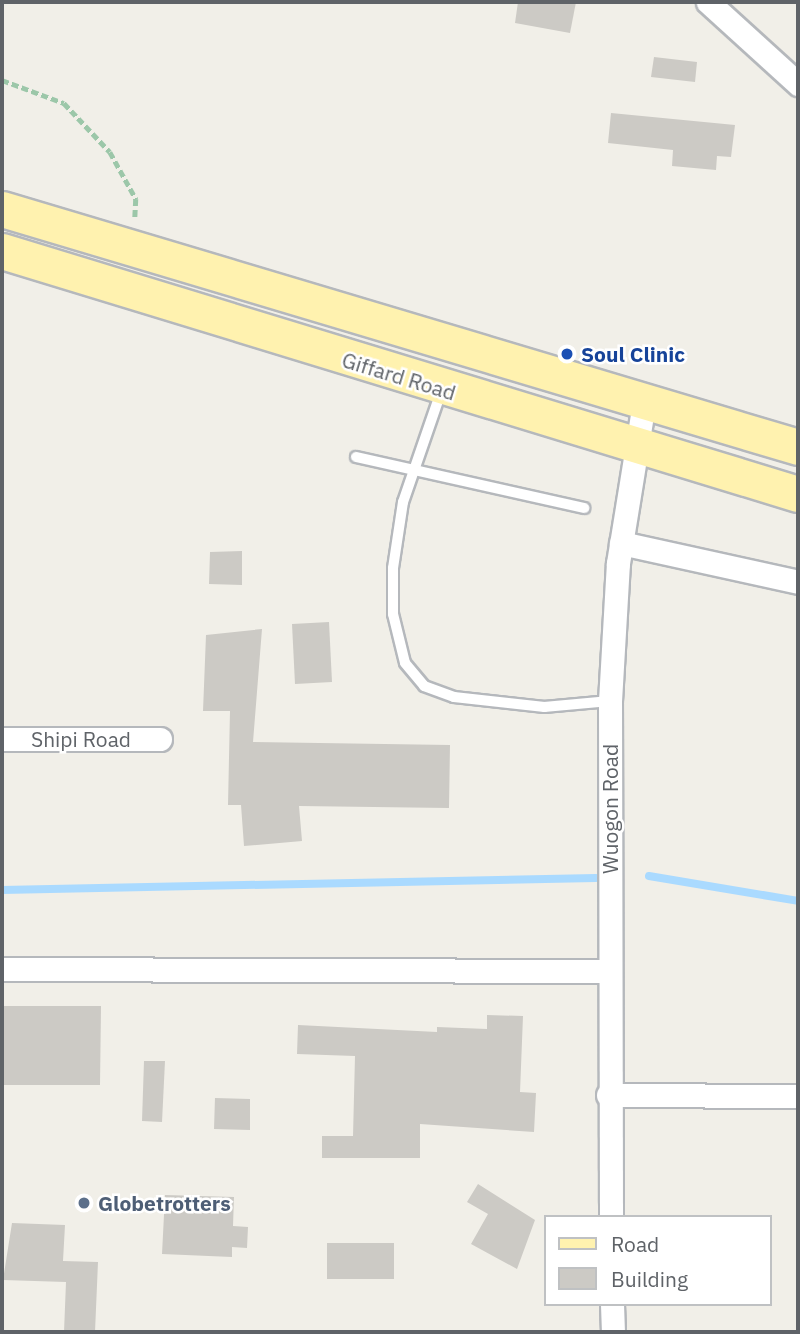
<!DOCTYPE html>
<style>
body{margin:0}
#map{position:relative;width:800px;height:1334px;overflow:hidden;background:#f1efe8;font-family:"IBM Plex Sans",sans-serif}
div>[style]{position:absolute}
.stream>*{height:8px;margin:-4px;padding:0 4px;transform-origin:4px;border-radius:4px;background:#aadaff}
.building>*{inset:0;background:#cccac5}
.path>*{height:4.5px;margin-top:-2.25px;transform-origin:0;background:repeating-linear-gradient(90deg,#9cc7a9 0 7px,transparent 0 10.5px)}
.roads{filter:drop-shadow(2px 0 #b5b8bc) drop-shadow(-2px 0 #b5b8bc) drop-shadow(0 2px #b5b8bc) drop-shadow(0 -2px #b5b8bc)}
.lane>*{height:10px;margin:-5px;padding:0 5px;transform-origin:5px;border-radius:5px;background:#fff}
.street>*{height:23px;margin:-11.5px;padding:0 11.5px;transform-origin:11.5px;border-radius:11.5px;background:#fff}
.primary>*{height:35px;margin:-17.5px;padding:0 17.5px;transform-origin:17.5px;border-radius:17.5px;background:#fff2af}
.dots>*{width:19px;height:19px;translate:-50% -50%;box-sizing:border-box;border:4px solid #fff;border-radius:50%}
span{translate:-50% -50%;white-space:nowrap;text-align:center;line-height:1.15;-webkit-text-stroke:5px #fff;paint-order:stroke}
.transit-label{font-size:21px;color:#164399;font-weight:700}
.left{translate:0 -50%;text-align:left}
.street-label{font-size:21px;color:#5f6368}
.service-label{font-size:21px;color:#4e5e75;font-weight:700}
.frame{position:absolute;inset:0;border:4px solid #5f6368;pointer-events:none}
.legend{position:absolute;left:544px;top:1215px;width:228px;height:91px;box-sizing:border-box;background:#fff;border:2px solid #bfc1c3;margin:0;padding:9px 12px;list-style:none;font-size:21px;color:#5f6368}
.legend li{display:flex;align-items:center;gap:14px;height:35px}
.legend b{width:35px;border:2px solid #bfc1c3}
</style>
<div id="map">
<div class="stream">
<i style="left:649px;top:876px;width:151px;rotate:9.5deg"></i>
<i style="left:2px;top:890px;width:594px;rotate:-1.16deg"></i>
</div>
<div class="building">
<i style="clip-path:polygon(518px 2px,576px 2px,570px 33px,515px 23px)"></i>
<i style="clip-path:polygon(654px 57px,697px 62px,695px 82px,651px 77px)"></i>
<i style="clip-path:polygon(611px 113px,735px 125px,731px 157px,717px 156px,716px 170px,672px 166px,673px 150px,608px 143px)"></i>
<i style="clip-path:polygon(242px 551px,242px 585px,209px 584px,210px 552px)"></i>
<i style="clip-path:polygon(329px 622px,332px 682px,295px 684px,292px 624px)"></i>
<i style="clip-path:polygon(262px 629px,253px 742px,450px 745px,449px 808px,299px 806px,302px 841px,244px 846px,241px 805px,228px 805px,230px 711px,203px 711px,206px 635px)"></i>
<i style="clip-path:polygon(2px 1006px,101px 1006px,100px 1085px,2px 1085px)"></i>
<i style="clip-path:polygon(487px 1015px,523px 1016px,520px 1092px,536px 1093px,534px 1132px,420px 1124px,420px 1158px,322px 1158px,322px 1136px,353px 1136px,355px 1056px,297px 1054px,298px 1025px,437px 1032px,437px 1027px,487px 1029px)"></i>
<i style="clip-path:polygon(144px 1061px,165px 1061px,162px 1122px,142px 1121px)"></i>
<i style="clip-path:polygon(215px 1098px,250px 1099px,250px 1130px,214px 1129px)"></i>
<i style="clip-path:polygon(478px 1184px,535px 1220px,517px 1269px,471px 1244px,488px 1214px,467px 1202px)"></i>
<i style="clip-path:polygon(165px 1195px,234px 1197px,233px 1226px,248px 1227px,247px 1248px,232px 1247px,232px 1257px,162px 1254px)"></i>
<i style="clip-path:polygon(12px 1223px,65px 1225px,63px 1261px,98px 1262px,95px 1332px,64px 1332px,66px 1282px,3px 1280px)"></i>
<i style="clip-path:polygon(327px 1243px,394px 1243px,394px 1279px,327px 1279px)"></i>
</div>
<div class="path">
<i style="left:2px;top:80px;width:66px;rotate:20.4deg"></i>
<i style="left:64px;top:103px;width:67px;rotate:46.8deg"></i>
<i style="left:110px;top:152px;width:54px;rotate:61deg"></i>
<i style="left:136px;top:199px;width:19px;rotate:93deg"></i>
</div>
<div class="roads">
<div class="lane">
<i style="left:442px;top:389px;width:120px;rotate:109deg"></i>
<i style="left:403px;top:502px;width:67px;rotate:98.6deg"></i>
<i style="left:393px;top:568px;width:46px;rotate:90deg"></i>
<i style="left:393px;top:614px;width:50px;rotate:76.2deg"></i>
<i style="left:405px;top:663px;width:30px;rotate:50deg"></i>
<i style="left:424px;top:686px;width:32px;rotate:20deg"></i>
<i style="left:454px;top:697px;width:91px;rotate:6.3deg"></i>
<i style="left:544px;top:707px;width:66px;rotate:-5.2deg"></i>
<i style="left:356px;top:457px;width:234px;rotate:12.6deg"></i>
</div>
<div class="street">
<i style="left:708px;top:2px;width:122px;rotate:42.3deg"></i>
<i style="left:621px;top:543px;width:181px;rotate:12.4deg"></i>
<i style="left:2px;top:739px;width:158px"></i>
<i style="left:2px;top:969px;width:607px;rotate:0.19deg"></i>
<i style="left:608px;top:1095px;width:190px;rotate:0.3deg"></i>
<i style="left:611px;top:1217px;width:516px;rotate:-90.11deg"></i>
<i style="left:610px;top:701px;width:138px;rotate:-86.7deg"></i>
<i style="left:618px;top:563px;width:162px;rotate:-80.8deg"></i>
<i style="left:612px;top:1304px;width:28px;rotate:88deg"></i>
</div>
<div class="primary">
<i style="left:2px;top:209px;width:831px;rotate:16.65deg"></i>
<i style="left:2px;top:251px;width:832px;rotate:16.98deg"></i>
</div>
</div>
<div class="dots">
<i style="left:567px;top:354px;background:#1a4fb4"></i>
<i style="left:84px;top:1203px;background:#5c6f8a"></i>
</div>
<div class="transit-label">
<span class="left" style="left:581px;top:354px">Soul Clinic</span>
</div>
<div class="street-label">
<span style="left:399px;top:376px;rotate:17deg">Giffard Road</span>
<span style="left:81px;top:739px">Shipi Road</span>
<span style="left:610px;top:809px;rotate:-90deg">Wuogon Road</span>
</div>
<div class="service-label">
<span class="left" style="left:98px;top:1203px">Globetrotters</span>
</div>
<div class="frame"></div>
<ul class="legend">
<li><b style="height:9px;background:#fff2af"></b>Road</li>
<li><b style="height:19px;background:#cccac5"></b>Building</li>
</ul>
</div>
